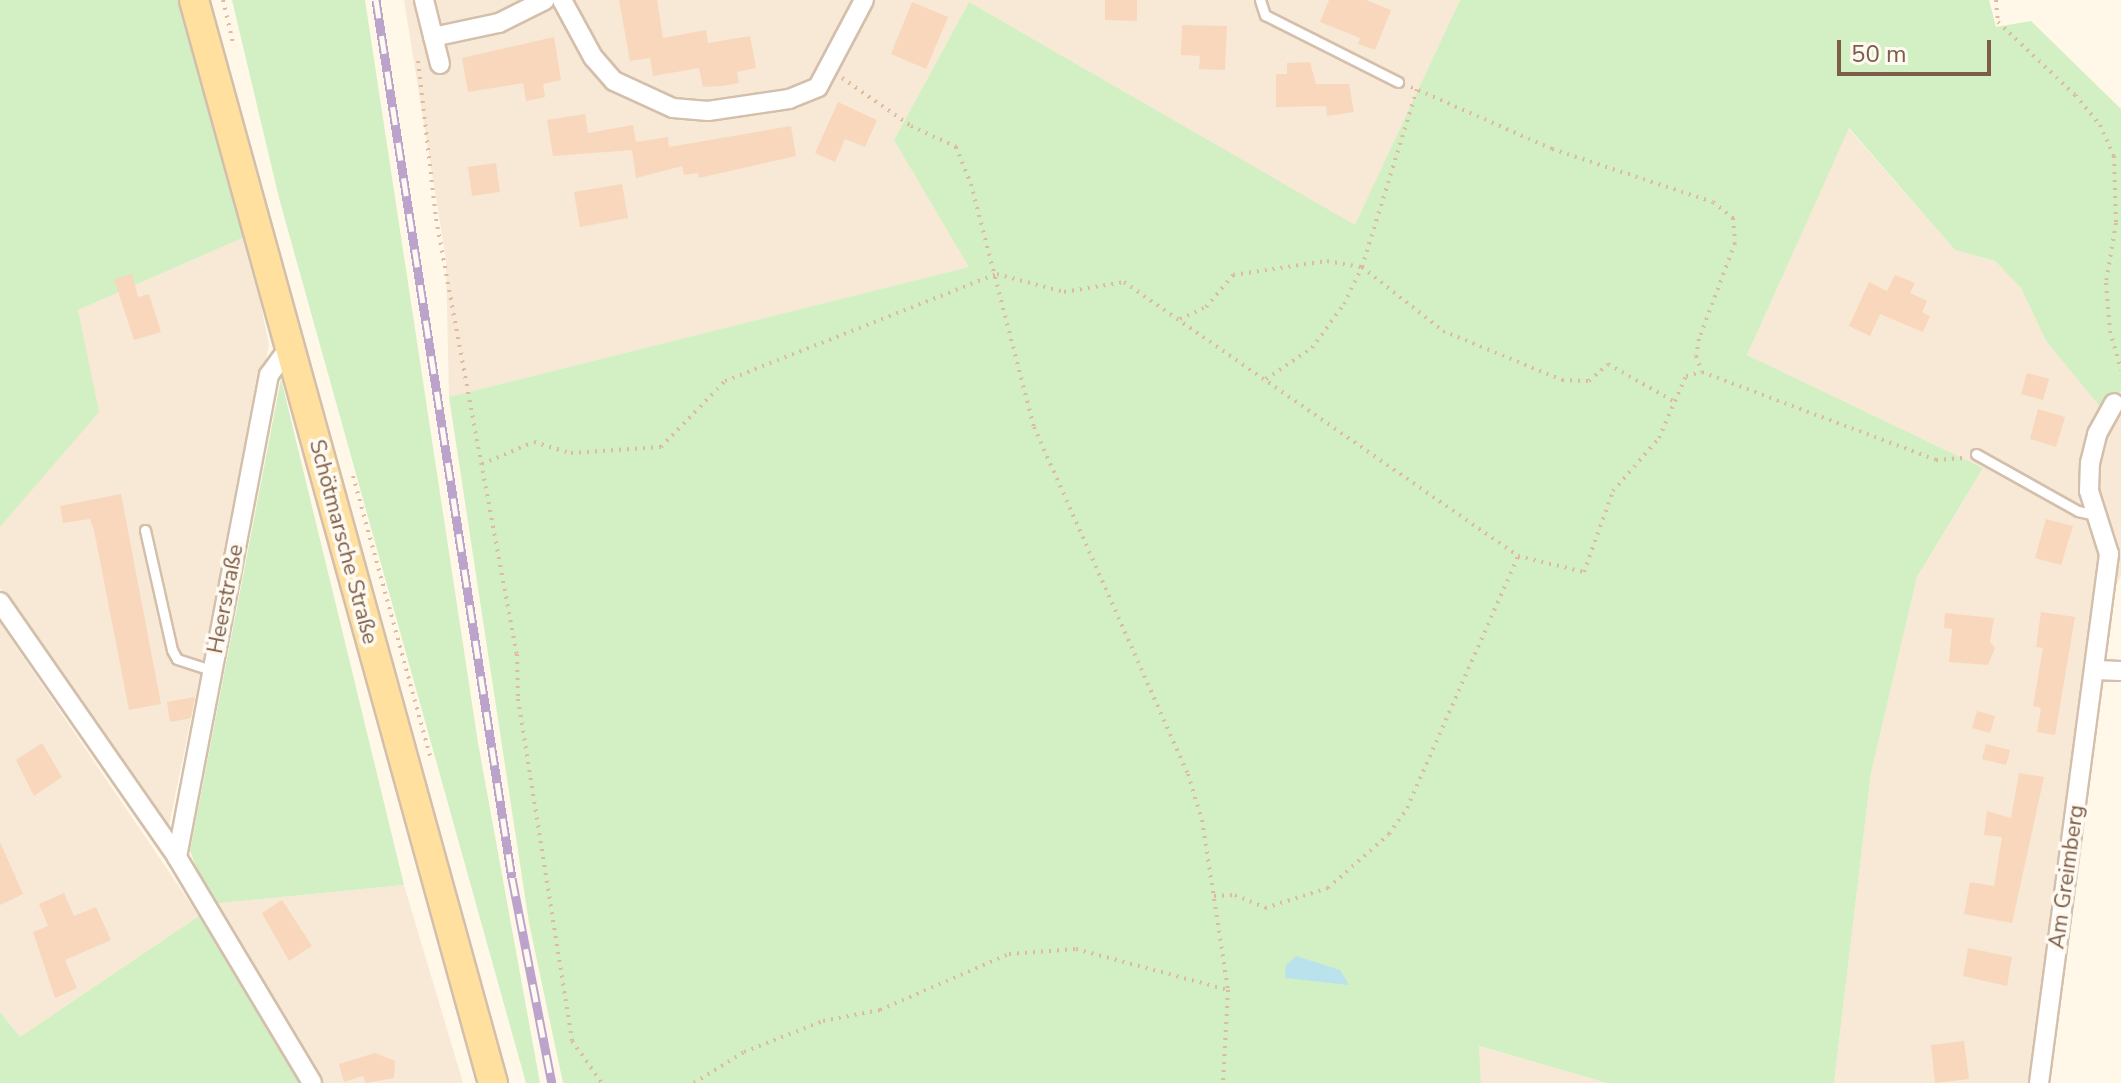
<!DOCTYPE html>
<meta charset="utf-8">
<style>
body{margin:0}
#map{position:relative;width:2121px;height:1083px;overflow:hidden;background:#fff7e8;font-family:"Nunito Sans",sans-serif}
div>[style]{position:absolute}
.residential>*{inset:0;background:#f7e9d5}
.green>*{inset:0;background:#d3efc4}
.water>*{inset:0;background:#b9e2ec}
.building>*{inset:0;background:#f8d7bc}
.path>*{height:4px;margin-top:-2px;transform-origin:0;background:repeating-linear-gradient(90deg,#deba9e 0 2px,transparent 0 8px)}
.roads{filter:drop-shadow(2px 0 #d3bfab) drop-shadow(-2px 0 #d3bfab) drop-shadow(0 2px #d3bfab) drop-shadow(0 -2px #d3bfab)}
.lane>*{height:9px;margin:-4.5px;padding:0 4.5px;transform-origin:4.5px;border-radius:4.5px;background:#fff}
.street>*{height:18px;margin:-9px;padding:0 9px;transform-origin:9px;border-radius:9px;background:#fff}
.primary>*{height:28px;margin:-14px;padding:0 14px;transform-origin:14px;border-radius:14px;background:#ffe09f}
.rail>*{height:9px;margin-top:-4.5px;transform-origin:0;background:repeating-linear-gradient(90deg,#fffaf1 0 18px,#bba3cb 0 36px);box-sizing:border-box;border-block:2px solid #bba3cb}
span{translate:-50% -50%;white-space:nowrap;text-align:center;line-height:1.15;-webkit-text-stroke:7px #fffaf1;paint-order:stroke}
.street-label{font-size:22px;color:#7d5d48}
.scale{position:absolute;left:1837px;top:40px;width:154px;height:36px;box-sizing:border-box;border:4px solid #7d5d48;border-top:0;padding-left:10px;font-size:24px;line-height:28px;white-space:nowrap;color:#7d5d48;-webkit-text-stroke:6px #fffaf1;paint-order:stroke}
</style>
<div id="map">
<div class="residential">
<i style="clip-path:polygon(404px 0,1460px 0,1355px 226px,969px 2px,894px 140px,970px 267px,449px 397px,446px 260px)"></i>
<i style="clip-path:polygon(1848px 128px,1955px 250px,1995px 261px,2021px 288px,2046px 341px,2108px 415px,2121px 390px,2121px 576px,2091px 631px,2028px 1083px,1834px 1083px,1871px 773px,1917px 577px,1983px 468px,1747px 355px)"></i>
<i style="clip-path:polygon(247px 236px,269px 345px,168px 830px,0 588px,0 527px,98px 412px,78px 310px)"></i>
<i style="clip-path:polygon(0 623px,199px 916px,20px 1037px,0 1012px)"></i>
<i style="clip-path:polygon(404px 885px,463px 1083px,322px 1083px,211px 904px)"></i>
<i style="clip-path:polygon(1478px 1046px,1607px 1083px,1481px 1083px)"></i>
</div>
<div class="green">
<i style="clip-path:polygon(0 0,182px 0,247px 236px,78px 310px,99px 412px,0 527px)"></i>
<i style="clip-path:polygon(232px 0,365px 0,478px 743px,540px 1083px,526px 1083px,279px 198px)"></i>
<i style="clip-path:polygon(1460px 0,1989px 0,1996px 27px,2031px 21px,2121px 109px,2121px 390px,2108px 416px,2046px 341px,2021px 288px,1995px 261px,1955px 250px,1849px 128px,1747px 355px,1983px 468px,1917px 577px,1871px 773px,1834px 1083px,1607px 1083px,1479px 1046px,1481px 1083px,563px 1083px,529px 923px,449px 397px,969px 267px,894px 140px,969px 2px,1355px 225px)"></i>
<i style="clip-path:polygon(281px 379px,404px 885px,211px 904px,190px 851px)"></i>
<i style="clip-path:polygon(199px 916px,301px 1083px,0 1083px,0 1012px,20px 1037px)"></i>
</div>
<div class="water">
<i style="clip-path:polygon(1296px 956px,1340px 970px,1349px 985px,1285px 978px,1286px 965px)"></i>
</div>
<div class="building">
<i style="clip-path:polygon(619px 0,657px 0,663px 38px,706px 30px,708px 43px,750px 36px,756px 68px,737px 72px,739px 83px,722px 86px,703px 87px,699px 68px,653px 76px,650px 58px,630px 61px)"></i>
<i style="clip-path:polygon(1105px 0,1137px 0,1137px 21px,1105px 20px)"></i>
<i style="clip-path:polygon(1329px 0,1366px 0,1391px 10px,1375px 50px,1358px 44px,1360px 38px,1320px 22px)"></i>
<i style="clip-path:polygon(912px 2px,948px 17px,926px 69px,891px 54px)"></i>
<i style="clip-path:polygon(1182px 25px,1227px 26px,1225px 70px,1199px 69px,1200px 56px,1181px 55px)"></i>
<i style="clip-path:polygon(554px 37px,561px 80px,543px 84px,545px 97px,526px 101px,523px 83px,468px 92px,462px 58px)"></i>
<i style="clip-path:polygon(1310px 62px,1316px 84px,1349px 84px,1354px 112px,1327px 116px,1326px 106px,1276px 107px,1276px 74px,1287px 74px,1287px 63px)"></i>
<i style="clip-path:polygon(838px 102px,877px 120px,865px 147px,845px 139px,835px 162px,815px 153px)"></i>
<i style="clip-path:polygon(585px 114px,588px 133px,633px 125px,636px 142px,668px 137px,669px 147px,791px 126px,796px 156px,699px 178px,698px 173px,684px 175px,682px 166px,636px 178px,632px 150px,553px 156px,547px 120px)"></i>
<i style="clip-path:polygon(496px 163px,500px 192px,472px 196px,468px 167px)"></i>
<i style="clip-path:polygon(622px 184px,628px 218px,580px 227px,574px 192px)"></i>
<i style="clip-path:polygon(132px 274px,138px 297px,149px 294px,161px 332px,134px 340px,114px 279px)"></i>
<i style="clip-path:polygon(1895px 275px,1915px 283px,1910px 293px,1927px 301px,1922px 312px,1930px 316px,1923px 332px,1880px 314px,1870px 336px,1849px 326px,1869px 282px,1887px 291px)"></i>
<i style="clip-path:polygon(2027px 373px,2049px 379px,2043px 400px,2021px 394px)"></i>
<i style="clip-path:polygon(2038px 409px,2065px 417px,2056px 447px,2030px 439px)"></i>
<i style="clip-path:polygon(121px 494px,161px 704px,129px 710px,94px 530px,90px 519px,63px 523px,60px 506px)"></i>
<i style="clip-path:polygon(2046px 519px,2073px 526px,2061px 565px,2035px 558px)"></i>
<i style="clip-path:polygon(2041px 612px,2075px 617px,2055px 735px,2037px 732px,2041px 708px,2033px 706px,2043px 648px,2036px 647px)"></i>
<i style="clip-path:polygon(1945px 613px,1994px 618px,1990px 642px,1995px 648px,1988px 665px,1949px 662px,1952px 629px,1944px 628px)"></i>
<i style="clip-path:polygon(195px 697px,191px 718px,170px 722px,167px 702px)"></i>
<i style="clip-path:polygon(1977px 711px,1995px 716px,1990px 733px,1972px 728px)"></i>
<i style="clip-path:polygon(42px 743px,62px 777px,34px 796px,16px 760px)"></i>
<i style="clip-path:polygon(1986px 744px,2010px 750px,2006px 765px,1982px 759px)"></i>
<i style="clip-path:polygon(2019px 773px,2044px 777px,2012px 923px,1964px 914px,1970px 882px,1994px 886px,2002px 837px,1984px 835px,1987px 811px,2011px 818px)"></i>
<i style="clip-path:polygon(0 842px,23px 894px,0 905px)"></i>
<i style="clip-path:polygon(64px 893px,74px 916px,96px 907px,111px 940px,65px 960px,77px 988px,55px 998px,33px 932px,48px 926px,39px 904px)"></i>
<i style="clip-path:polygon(282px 900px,312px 946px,289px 961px,262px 913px)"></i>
<i style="clip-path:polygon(1968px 948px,2012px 957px,2007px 986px,1963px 976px)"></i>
<i style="clip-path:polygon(1964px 1041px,1969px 1079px,1935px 1083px,1931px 1045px)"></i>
<i style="clip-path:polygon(375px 1053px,395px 1061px,394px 1078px,366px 1083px,363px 1076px,344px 1082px,339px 1064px)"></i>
</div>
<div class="path">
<i style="left:223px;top:0;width:48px;rotate:76.8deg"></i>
<i style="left:1996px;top:0;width:22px;rotate:85deg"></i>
<i style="left:1998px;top:22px;width:106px;rotate:43.5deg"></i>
<i style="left:2075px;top:95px;width:39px;rotate:50deg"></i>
<i style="left:2100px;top:125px;width:34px;rotate:66deg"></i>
<i style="left:2114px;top:156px;width:67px;rotate:88.3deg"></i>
<i style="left:2116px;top:223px;width:61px;rotate:99.5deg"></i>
<i style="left:2106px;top:283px;width:48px;rotate:85.2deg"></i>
<i style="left:2110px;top:331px;width:41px;rotate:74.2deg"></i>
<i style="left:418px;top:61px;width:159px;rotate:83.5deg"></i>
<i style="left:436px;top:219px;width:442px;rotate:79.5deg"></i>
<i style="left:517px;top:654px;width:45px;rotate:88.7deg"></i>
<i style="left:518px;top:699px;width:346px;rotate:81deg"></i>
<i style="left:572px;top:1041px;width:52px;rotate:54.5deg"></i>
<i style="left:842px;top:78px;width:84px;rotate:34.8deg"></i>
<i style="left:911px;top:126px;width:50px;rotate:25deg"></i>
<i style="left:956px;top:147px;width:40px;rotate:68deg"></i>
<i style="left:971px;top:184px;width:251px;rotate:75.5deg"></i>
<i style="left:1034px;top:427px;width:380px;rotate:66.1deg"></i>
<i style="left:1188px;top:774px;width:48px;rotate:73.1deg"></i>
<i style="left:1202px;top:820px;width:172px;rotate:81.3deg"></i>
<i style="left:1228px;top:990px;width:93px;rotate:93.1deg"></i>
<i style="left:1411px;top:87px;width:154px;rotate:23.7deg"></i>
<i style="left:1552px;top:149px;width:169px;rotate:18.2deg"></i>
<i style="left:1713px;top:202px;width:26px;rotate:39deg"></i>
<i style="left:1733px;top:218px;width:25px;rotate:85deg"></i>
<i style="left:1735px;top:243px;width:103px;rotate:110.6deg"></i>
<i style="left:1699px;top:339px;width:17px;rotate:100deg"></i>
<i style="left:1696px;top:356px;width:17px;rotate:69deg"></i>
<i style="left:1702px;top:372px;width:250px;rotate:20.6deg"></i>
<i style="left:1936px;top:460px;width:27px;rotate:-4deg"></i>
<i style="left:1180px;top:319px;width:29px;rotate:-25deg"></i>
<i style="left:1206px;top:307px;width:42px;rotate:-49.8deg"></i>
<i style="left:1233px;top:275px;width:95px;rotate:-8.5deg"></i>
<i style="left:1327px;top:261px;width:36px;rotate:10deg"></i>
<i style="left:1362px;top:267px;width:103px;rotate:38.3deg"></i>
<i style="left:1443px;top:331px;width:129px;rotate:22.4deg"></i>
<i style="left:1562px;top:380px;width:27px;rotate:2deg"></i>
<i style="left:1589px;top:381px;width:25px;rotate:-42deg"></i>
<i style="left:1608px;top:364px;width:75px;rotate:29.6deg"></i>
<i style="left:1266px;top:379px;width:55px;rotate:-34deg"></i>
<i style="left:1312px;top:348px;width:54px;rotate:-54deg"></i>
<i style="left:1344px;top:304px;width:41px;rotate:-64.1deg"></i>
<i style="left:1362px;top:267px;width:186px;rotate:-72.8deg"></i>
<i style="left:482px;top:464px;width:56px;rotate:-22.9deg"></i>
<i style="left:534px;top:442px;width:39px;rotate:17deg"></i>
<i style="left:571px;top:453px;width:90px;rotate:-3.8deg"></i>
<i style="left:661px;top:447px;width:92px;rotate:-45.9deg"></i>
<i style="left:725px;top:381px;width:292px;rotate:-21.5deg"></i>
<i style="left:997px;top:274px;width:69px;rotate:15deg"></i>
<i style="left:1064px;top:292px;width:61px;rotate:-9.5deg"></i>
<i style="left:1124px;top:282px;width:480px;rotate:34.8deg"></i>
<i style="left:1518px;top:556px;width:68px;rotate:13.6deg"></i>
<i style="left:1584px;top:572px;width:86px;rotate:-70.3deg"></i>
<i style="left:1613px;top:491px;width:70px;rotate:-49deg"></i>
<i style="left:1659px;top:438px;width:68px;rotate:-66.5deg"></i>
<i style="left:1686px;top:376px;width:16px;rotate:-14deg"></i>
<i style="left:353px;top:476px;width:295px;rotate:74.6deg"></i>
<i style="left:1214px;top:896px;width:21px;rotate:-3deg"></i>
<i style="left:1235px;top:895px;width:33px;rotate:23deg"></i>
<i style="left:1265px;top:908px;width:66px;rotate:-17.6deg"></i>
<i style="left:1328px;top:888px;width:81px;rotate:-41.5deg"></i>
<i style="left:1389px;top:834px;width:32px;rotate:-55deg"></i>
<i style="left:1407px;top:808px;width:275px;rotate:-66.2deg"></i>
<i style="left:694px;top:1083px;width:59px;rotate:-31.8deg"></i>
<i style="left:744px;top:1052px;width:85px;rotate:-21.4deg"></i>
<i style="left:823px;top:1021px;width:58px;rotate:-10.9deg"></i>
<i style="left:880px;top:1010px;width:141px;rotate:-23.5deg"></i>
<i style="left:1009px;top:954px;width:67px;rotate:-4.3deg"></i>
<i style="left:1076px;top:949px;width:157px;rotate:15.1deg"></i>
</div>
<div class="roads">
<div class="lane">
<i style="left:1260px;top:0;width:16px;rotate:72deg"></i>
<i style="left:1265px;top:15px;width:149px;rotate:26.7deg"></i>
<i style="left:1976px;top:454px;width:117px;rotate:29.2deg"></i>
<i style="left:2078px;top:511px;width:18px;rotate:13deg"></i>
<i style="left:145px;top:530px;width:123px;rotate:77.3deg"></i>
<i style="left:172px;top:650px;width:10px;rotate:61deg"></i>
<i style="left:177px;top:659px;width:38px;rotate:18deg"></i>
</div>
<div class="street">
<i style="left:424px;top:0;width:66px;rotate:76deg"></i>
<i style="left:562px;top:0;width:65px;rotate:61.5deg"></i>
<i style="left:593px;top:57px;width:32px;rotate:49deg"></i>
<i style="left:614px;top:81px;width:65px;rotate:24.6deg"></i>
<i style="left:673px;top:108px;width:35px;rotate:5deg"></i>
<i style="left:708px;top:111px;width:82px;rotate:-8.4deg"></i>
<i style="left:789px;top:99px;width:31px;rotate:-22deg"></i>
<i style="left:818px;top:87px;width:98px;rotate:-62.1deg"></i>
<i style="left:433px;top:37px;width:67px;rotate:-12deg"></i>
<i style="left:499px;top:23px;width:51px;rotate:-26.6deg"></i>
<i style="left:0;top:602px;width:310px;rotate:55.2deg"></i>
<i style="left:177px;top:857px;width:263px;rotate:59.1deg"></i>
<i style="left:2095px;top:670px;width:26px;rotate:2deg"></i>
<i style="left:177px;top:857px;width:491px;rotate:-79.2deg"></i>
<i style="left:269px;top:375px;width:34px;rotate:-54deg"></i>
<i style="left:2039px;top:1083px;width:534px;rotate:-82.46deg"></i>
<i style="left:2109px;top:554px;width:66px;rotate:-107.6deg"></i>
<i style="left:2089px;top:491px;width:28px;rotate:-88deg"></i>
<i style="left:2090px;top:463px;width:30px;rotate:-76deg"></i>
<i style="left:2097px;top:434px;width:35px;rotate:-61deg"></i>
</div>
<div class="primary">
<i style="left:194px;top:0;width:1124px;rotate:74.57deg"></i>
</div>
</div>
<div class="rail">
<i style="left:376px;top:0;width:888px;rotate:81.2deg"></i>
<i style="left:512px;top:878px;width:209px;rotate:79deg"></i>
</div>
<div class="street-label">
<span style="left:343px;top:542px;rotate:75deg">Schötmarsche Straße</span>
<span style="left:226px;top:599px;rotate:-79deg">Heerstraße</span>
<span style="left:2067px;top:877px;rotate:-82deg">Am Greimberg</span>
</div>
<div class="scale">50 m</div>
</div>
